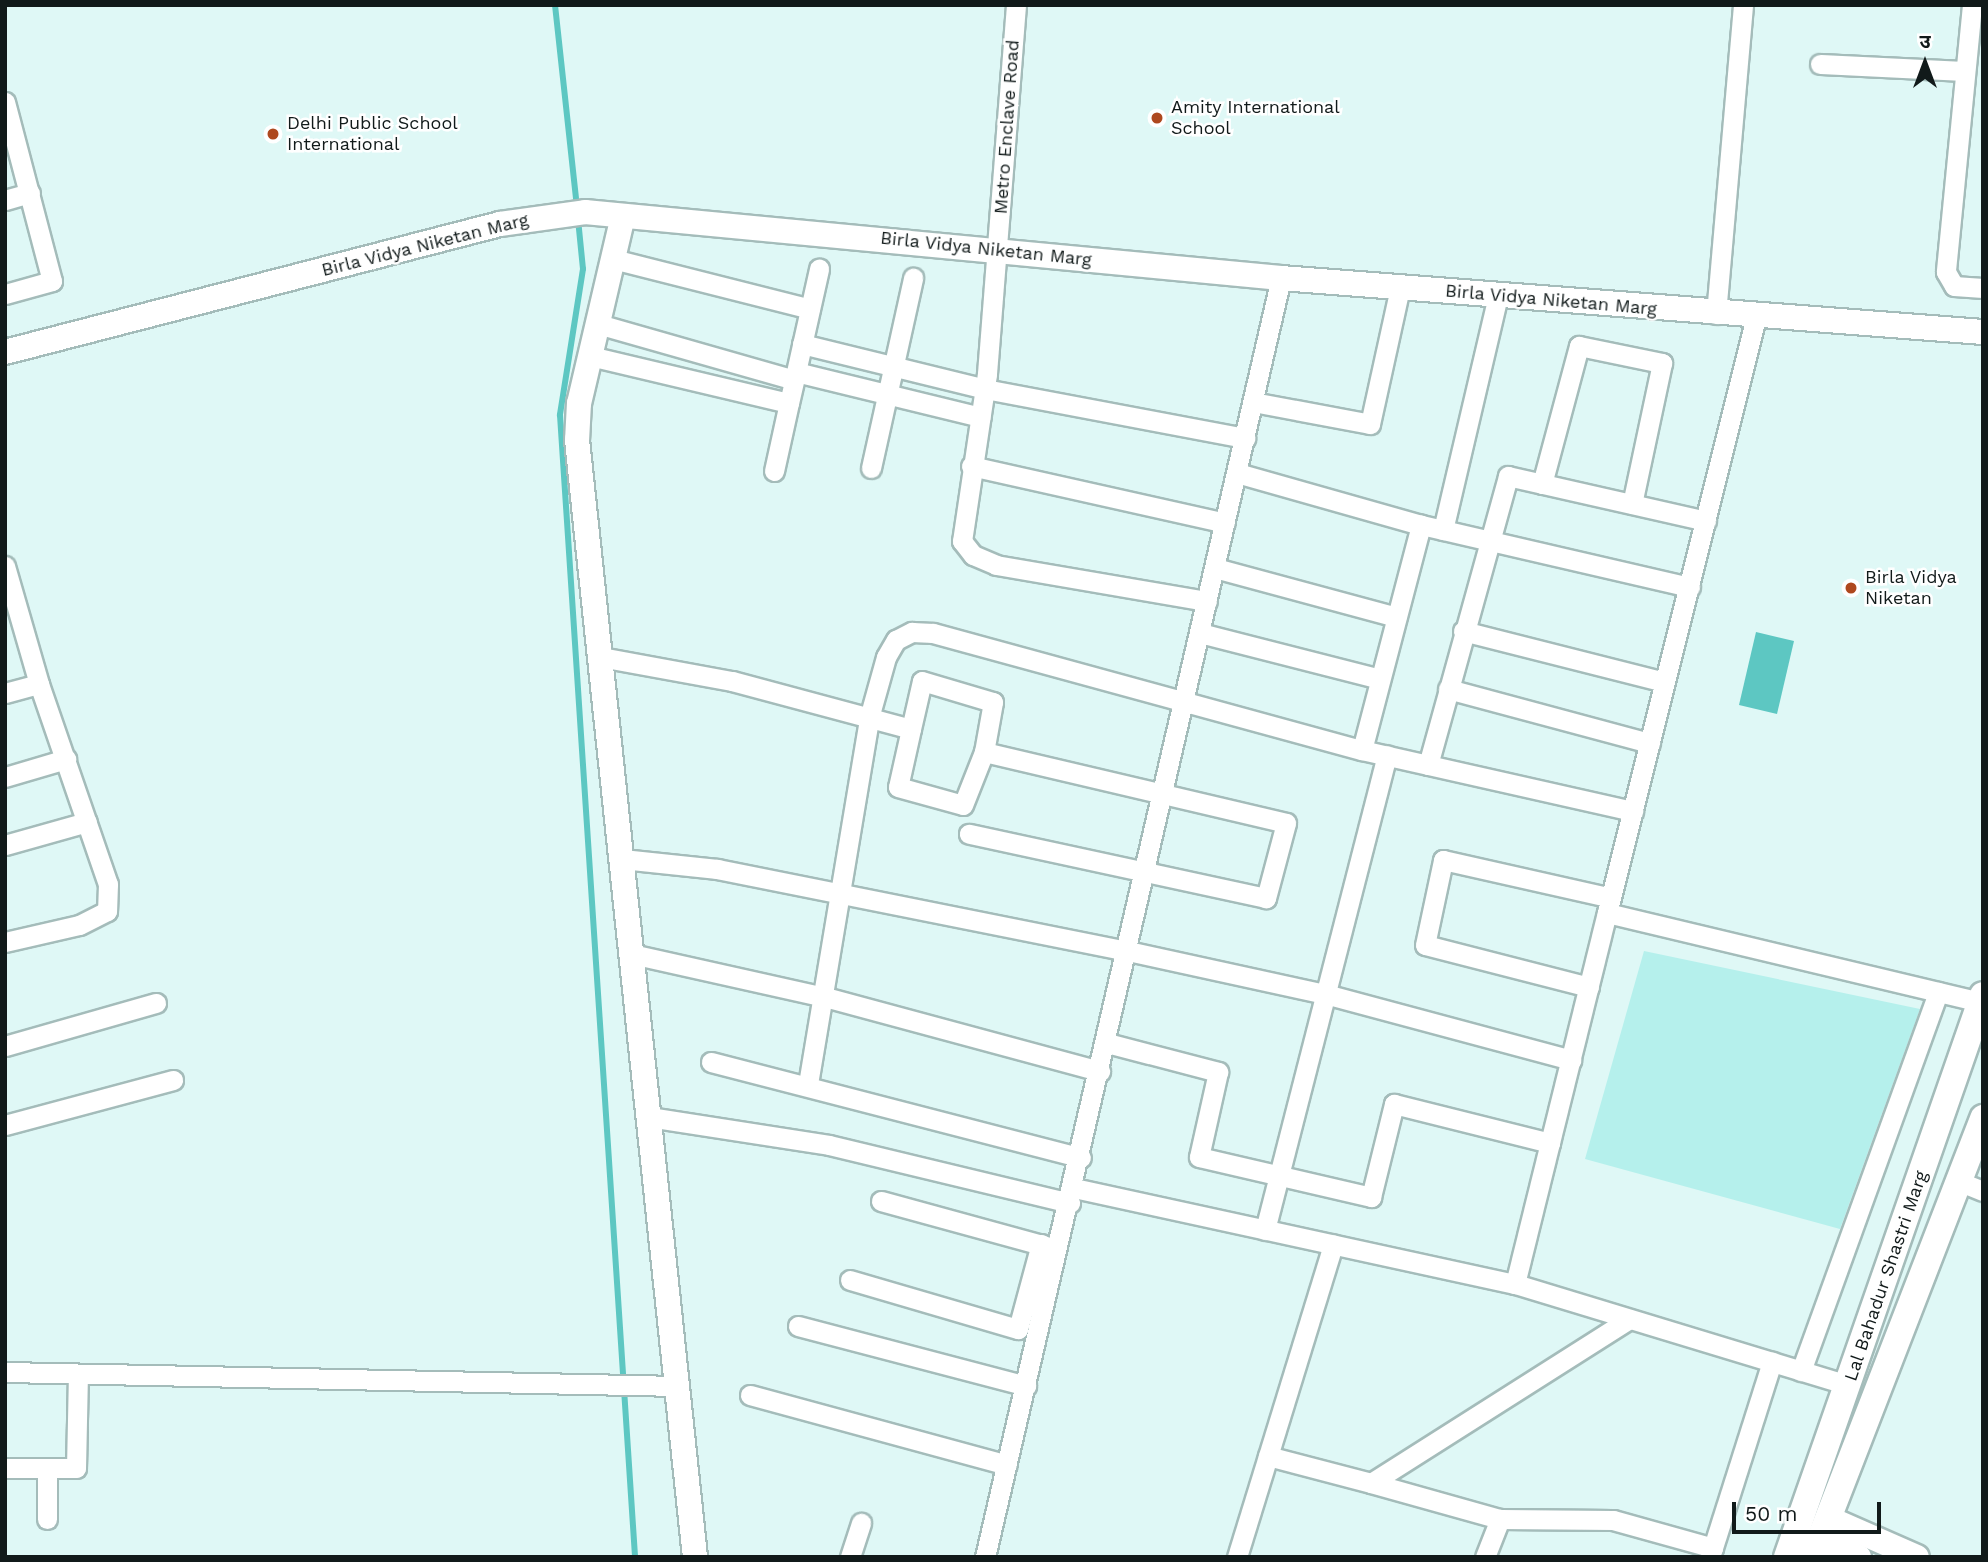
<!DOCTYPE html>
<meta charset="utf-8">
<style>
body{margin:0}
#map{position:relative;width:1988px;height:1562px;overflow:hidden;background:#dff8f6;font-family:"Work Sans","Noto Sans Devanagari",sans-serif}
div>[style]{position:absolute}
.green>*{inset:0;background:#b5f0ec}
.water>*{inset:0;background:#5dc7c2}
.stream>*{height:6px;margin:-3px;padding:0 3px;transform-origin:3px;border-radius:3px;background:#5dc7c2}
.roads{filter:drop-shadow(2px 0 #a4bcba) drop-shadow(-2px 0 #a4bcba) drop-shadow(0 2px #a4bcba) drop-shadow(0 -2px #a4bcba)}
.minor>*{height:19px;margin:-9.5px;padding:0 9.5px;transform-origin:9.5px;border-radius:9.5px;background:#fff}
.tertiary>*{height:24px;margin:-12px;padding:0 12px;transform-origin:12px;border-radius:12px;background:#fff}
.secondary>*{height:26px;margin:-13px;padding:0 13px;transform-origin:13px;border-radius:13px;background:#fff}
.dots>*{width:19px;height:19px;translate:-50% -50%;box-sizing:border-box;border:4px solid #fff;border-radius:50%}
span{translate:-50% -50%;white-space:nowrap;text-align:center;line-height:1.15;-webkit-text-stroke:5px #fff;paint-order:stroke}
.poi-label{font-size:18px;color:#111a1a}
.left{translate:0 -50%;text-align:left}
.street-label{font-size:18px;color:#111a1a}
.frame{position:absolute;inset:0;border:7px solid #111a1a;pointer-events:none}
.north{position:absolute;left:1890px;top:28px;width:70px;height:70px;-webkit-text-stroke:5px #fff;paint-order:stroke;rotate:0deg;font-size:19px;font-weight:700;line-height:28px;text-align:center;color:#111a1a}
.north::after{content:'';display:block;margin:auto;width:24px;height:32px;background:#111a1a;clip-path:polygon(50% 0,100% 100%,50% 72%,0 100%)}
.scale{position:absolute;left:1732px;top:1502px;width:149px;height:32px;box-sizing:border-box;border:4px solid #111a1a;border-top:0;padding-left:9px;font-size:21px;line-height:24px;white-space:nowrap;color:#111a1a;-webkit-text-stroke:5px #fff;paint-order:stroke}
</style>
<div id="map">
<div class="green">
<i style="clip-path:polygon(1644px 951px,1920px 1009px,1840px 1229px,1585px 1159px)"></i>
</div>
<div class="water">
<i style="clip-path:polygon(1756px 632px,1794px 641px,1777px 714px,1739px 705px)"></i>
</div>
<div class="stream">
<i style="left:555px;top:5px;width:204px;rotate:83.8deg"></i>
<i style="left:578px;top:219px;width:50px;rotate:84.3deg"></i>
<i style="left:583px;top:269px;width:148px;rotate:99deg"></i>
<i style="left:560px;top:415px;width:1144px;rotate:86.24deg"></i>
</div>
<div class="roads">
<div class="minor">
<i style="left:1016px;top:5px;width:370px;rotate:94.5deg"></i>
<i style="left:987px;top:374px;width:169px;rotate:98.5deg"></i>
<i style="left:962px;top:541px;width:18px;rotate:52deg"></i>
<i style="left:973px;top:555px;width:25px;rotate:23deg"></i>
<i style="left:996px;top:565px;width:214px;rotate:9.7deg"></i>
<i style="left:1972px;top:5px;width:268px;rotate:95.6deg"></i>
<i style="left:1946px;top:272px;width:16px;rotate:60deg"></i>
<i style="left:1954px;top:286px;width:29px;rotate:4deg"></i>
<i style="left:1820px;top:64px;width:145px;rotate:2.8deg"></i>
<i style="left:5px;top:102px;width:185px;rotate:75.3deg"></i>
<i style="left:52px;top:281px;width:49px;rotate:164.5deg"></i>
<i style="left:5px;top:200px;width:26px;rotate:-16deg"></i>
<i style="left:613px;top:259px;width:203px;rotate:14.2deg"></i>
<i style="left:1716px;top:314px;width:310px;rotate:-85deg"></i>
<i style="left:598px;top:324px;width:204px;rotate:15.9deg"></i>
<i style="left:802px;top:344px;width:188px;rotate:13.8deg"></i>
<i style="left:985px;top:389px;width:265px;rotate:10.7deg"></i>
<i style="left:590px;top:356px;width:204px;rotate:13.3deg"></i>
<i style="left:789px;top:403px;width:32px;rotate:-77deg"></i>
<i style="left:796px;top:372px;width:190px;rotate:13.7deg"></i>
<i style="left:796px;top:372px;width:106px;rotate:-77.4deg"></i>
<i style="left:1253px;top:402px;width:119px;rotate:10.6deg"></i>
<i style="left:1370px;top:424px;width:140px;rotate:-77.6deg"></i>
<i style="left:971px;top:466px;width:260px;rotate:12.6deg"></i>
<i style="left:871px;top:468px;width:195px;rotate:-77.5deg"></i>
<i style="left:774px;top:471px;width:70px;rotate:-77.6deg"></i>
<i style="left:1237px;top:473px;width:191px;rotate:15.8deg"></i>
<i style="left:1421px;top:525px;width:276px;rotate:13deg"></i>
<i style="left:1542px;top:484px;width:143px;rotate:-75deg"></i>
<i style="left:1579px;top:346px;width:85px;rotate:11.6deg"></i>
<i style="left:1662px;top:363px;width:144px;rotate:102deg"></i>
<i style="left:1443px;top:530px;width:240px;rotate:-76.8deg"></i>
<i style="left:5px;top:566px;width:123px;rotate:73.9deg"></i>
<i style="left:39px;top:684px;width:212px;rotate:71deg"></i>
<i style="left:108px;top:884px;width:27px;rotate:92deg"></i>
<i style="left:107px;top:911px;width:31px;rotate:153deg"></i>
<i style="left:79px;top:925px;width:76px;rotate:167.1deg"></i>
<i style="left:1215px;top:568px;width:188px;rotate:15.1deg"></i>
<i style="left:1463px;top:631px;width:208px;rotate:14.2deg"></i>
<i style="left:1200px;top:633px;width:186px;rotate:14.3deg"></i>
<i style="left:601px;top:657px;width:133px;rotate:10.4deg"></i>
<i style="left:732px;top:681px;width:185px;rotate:15deg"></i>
<i style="left:911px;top:729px;width:49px;rotate:-77.1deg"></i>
<i style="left:922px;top:681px;width:74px;rotate:16.5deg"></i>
<i style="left:993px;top:702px;width:51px;rotate:100.2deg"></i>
<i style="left:984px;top:752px;width:310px;rotate:13.2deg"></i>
<i style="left:1286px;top:823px;width:78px;rotate:104.9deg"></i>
<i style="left:1266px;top:898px;width:304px;rotate:-167.8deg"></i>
<i style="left:1448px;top:689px;width:209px;rotate:15deg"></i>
<i style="left:5px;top:693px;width:35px;rotate:-15deg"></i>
<i style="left:911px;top:729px;width:59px;rotate:102.6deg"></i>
<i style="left:898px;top:787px;width:67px;rotate:15.5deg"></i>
<i style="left:963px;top:805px;width:57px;rotate:-68.4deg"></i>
<i style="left:1362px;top:750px;width:233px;rotate:-75.3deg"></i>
<i style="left:1428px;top:765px;width:300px;rotate:-74.5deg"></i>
<i style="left:1508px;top:476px;width:203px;rotate:12.8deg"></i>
<i style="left:5px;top:777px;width:64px;rotate:-16.4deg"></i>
<i style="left:5px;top:845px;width:85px;rotate:-15.7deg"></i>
<i style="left:622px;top:859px;width:96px;rotate:6deg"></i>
<i style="left:717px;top:869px;width:419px;rotate:11.3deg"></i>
<i style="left:1128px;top:951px;width:206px;rotate:12.3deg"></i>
<i style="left:1329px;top:995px;width:251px;rotate:15deg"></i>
<i style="left:1607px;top:913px;width:614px;rotate:-75.96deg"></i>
<i style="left:632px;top:954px;width:198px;rotate:12.6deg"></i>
<i style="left:825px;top:997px;width:285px;rotate:15.1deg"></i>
<i style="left:1589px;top:987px;width:169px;rotate:-165.6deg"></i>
<i style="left:1425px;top:945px;width:87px;rotate:-78deg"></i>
<i style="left:1443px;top:860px;width:172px;rotate:12.7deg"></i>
<i style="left:1107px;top:1043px;width:115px;rotate:14.6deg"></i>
<i style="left:1218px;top:1072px;width:87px;rotate:102.6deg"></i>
<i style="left:1199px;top:1157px;width:177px;rotate:13.1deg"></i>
<i style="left:1371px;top:1197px;width:96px;rotate:-76.1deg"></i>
<i style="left:1394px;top:1104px;width:161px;rotate:14deg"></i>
<i style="left:5px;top:1046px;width:157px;rotate:-15.9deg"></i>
<i style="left:711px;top:1062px;width:382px;rotate:14.5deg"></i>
<i style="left:808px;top:1084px;width:371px;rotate:-80.5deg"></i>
<i style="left:869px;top:718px;width:63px;rotate:-74.4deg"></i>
<i style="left:886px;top:657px;width:20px;rotate:-60deg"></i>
<i style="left:896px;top:640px;width:18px;rotate:-27deg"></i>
<i style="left:912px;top:632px;width:21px;rotate:3deg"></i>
<i style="left:933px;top:633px;width:445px;rotate:15.3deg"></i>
<i style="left:1362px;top:750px;width:278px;rotate:12.7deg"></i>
<i style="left:649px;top:1117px;width:182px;rotate:8.8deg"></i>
<i style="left:829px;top:1145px;width:248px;rotate:13.5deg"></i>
<i style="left:5px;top:1125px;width:174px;rotate:-15deg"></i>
<i style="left:1958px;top:1181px;width:27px;rotate:22deg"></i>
<i style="left:1074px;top:1188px;width:451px;rotate:12.3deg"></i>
<i style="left:881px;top:1201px;width:178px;rotate:15.3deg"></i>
<i style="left:1265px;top:1230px;width:490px;rotate:-75.6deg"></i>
<i style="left:850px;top:1280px;width:175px;rotate:16.3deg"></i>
<i style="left:1018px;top:1329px;width:88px;rotate:-74.9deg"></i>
<i style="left:798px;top:1326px;width:236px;rotate:14.7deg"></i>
<i style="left:1801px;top:1371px;width:403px;rotate:-70.1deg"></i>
<i style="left:5px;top:1372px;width:672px;rotate:1.19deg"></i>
<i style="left:1848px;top:1385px;width:348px;rotate:-163.1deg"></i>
<i style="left:1515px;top:1284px;width:382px;rotate:-76.1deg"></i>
<i style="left:1607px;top:913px;width:383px;rotate:13.4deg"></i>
<i style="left:750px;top:1395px;width:266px;rotate:15.2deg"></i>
<i style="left:1268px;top:1456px;width:106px;rotate:14.7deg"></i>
<i style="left:1371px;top:1483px;width:306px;rotate:-32.4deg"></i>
<i style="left:5px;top:1468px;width:71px"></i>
<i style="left:76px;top:1468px;width:94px;rotate:-88.8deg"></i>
<i style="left:47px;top:1468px;width:51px;rotate:90deg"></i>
<i style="left:1371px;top:1483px;width:134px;rotate:15.6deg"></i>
<i style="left:1500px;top:1519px;width:113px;rotate:0.5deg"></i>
<i style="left:1613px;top:1520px;width:104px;rotate:15.6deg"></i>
<i style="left:850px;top:1557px;width:36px;rotate:-72deg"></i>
<i style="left:985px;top:1557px;width:1313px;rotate:-76.97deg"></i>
<i style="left:1237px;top:1557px;width:327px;rotate:-72.9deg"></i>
<i style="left:1485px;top:1557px;width:41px;rotate:-68.5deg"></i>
<i style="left:1710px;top:1557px;width:205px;rotate:-72.4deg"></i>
</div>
<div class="tertiary">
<i style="left:623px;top:216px;width:192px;rotate:103.2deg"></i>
<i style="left:579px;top:403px;width:37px;rotate:93deg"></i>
<i style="left:577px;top:440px;width:1123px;rotate:83.97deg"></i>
<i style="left:5px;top:352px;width:511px;rotate:-14.5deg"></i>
<i style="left:500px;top:224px;width:86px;rotate:-8deg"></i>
<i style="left:585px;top:212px;width:699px;rotate:5.42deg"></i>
<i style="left:1281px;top:278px;width:704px;rotate:4.4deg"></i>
<i style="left:1828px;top:1518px;width:97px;rotate:23.7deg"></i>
<i style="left:1820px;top:1539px;width:43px;rotate:24.8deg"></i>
</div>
<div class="secondary">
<i style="left:1787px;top:1557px;width:595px;rotate:-70.77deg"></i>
<i style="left:1813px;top:1557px;width:471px;rotate:-68.8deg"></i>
</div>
</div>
<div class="dots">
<i style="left:1157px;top:118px;background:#ae481e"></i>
<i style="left:273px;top:134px;background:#ae481e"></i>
<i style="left:1851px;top:588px;background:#ae481e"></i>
</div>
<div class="poi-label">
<span class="left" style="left:1171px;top:118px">Amity International<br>School</span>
<span class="left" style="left:287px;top:134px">Delhi Public School<br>International</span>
<span class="left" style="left:1865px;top:588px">Birla Vidya<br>Niketan</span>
</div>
<div class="street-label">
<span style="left:1007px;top:127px;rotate:-86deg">Metro Enclave Road</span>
<span style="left:425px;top:245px;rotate:-14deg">Birla Vidya Niketan Marg</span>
<span style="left:986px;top:249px;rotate:6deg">Birla Vidya Niketan Marg</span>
<span style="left:1551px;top:300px;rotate:5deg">Birla Vidya Niketan Marg</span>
<span style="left:1886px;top:1276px;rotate:-71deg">Lal Bahadur Shastri Marg</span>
</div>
<div class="frame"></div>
<div class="north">उ</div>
<div class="scale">50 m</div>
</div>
